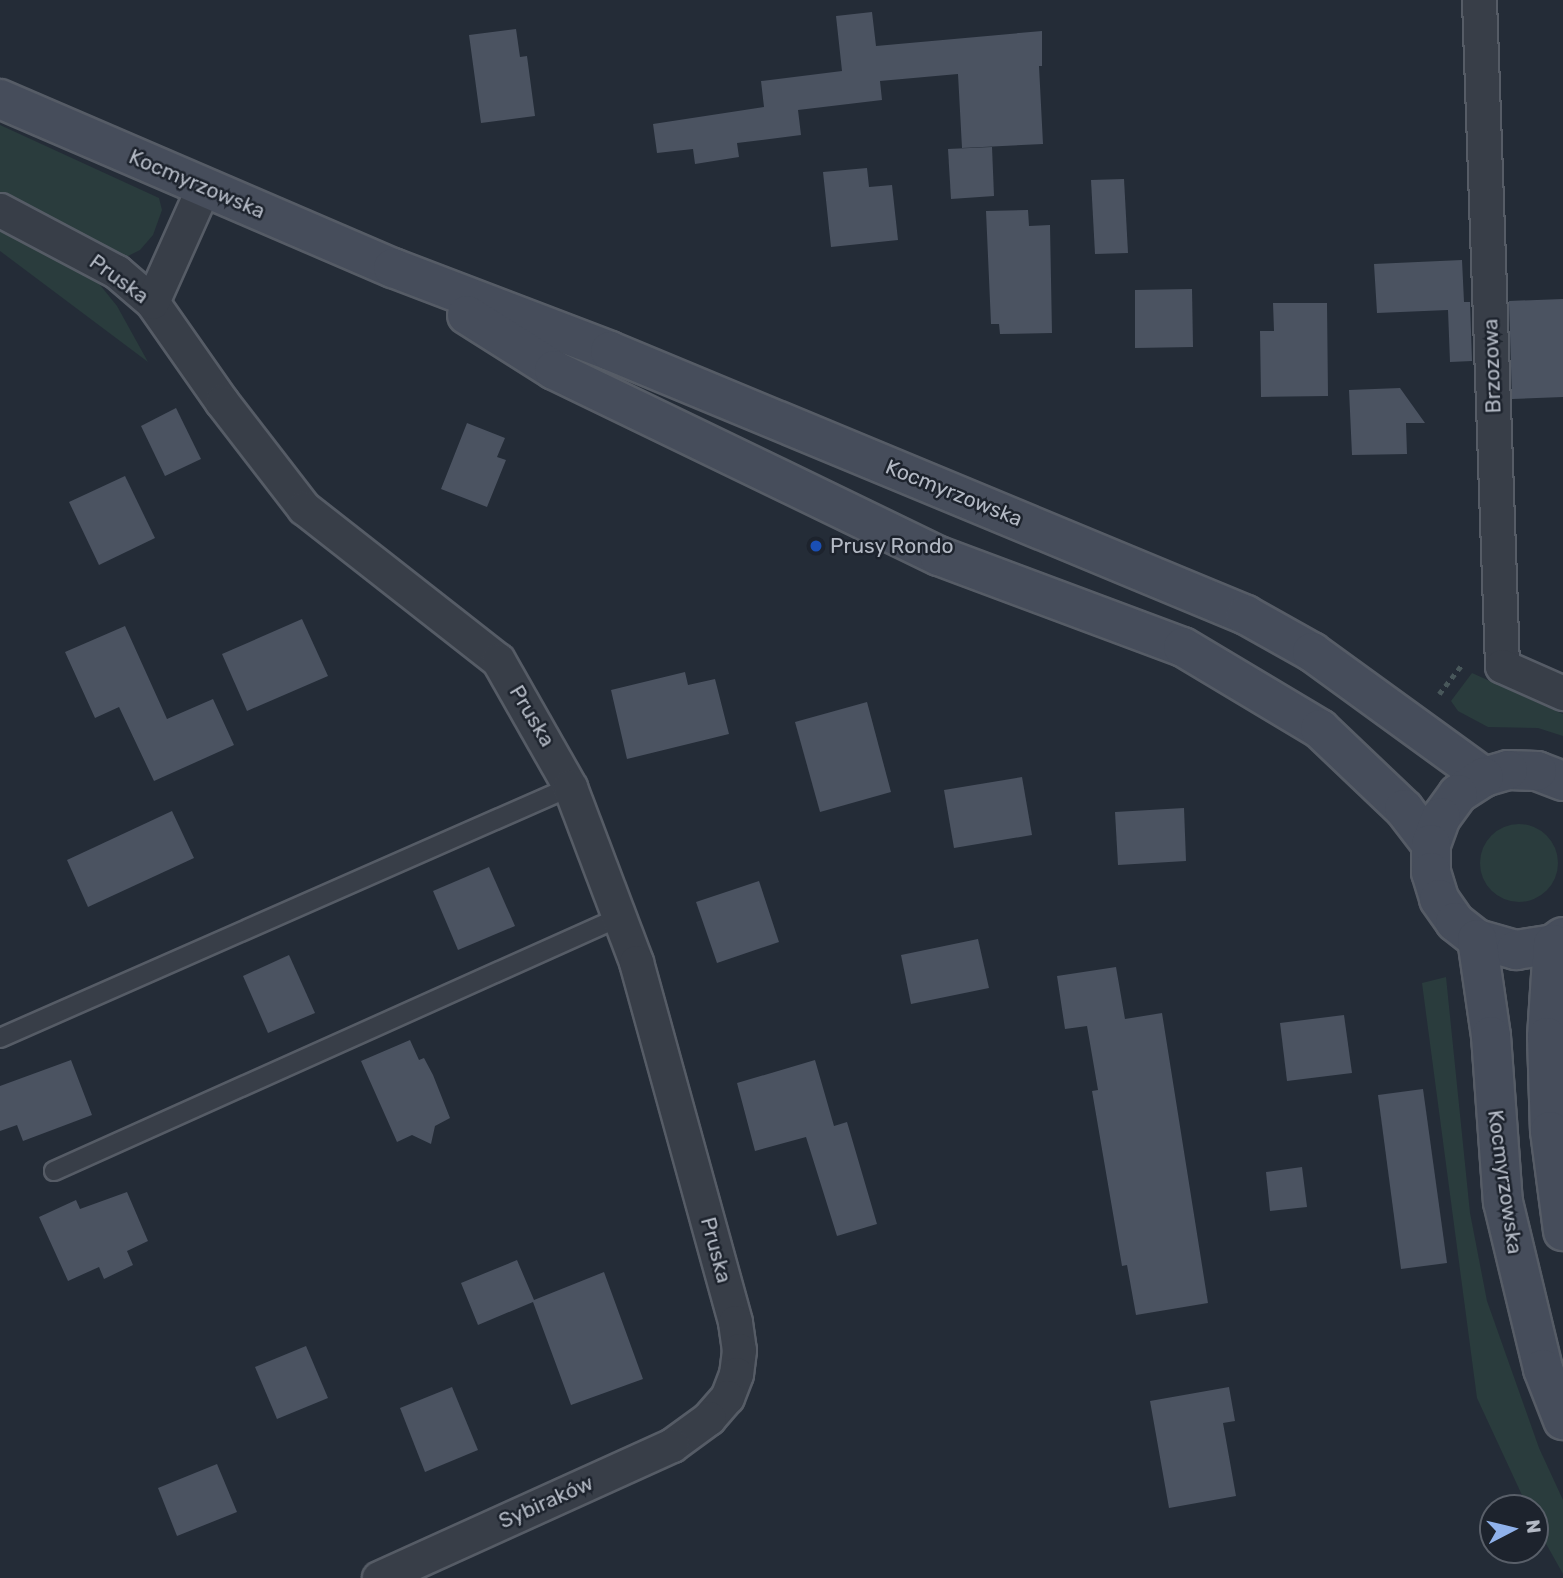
<!DOCTYPE html>
<meta charset="utf-8">
<style>
body{margin:0}
#map{position:relative;width:1563px;height:1578px;overflow:hidden;background:#242c37;font-family:Rubik,sans-serif}
div>[style]{position:absolute}
.green>*{inset:0;background:#2a3c3d}
.round{border-radius:50%}
.building>*{inset:0;background:#4b5361}
.path>*{height:4.5px;margin-top:-2.25px;transform-origin:0;background:repeating-linear-gradient(90deg,#48575a 0 5px,transparent 0 10px)}
.roads{filter:drop-shadow(2px 0 #565c66) drop-shadow(-2px 0 #565c66) drop-shadow(0 2px #565c66) drop-shadow(0 -2px #565c66)}
.lane>*{height:18px;margin:-9px;padding:0 9px;transform-origin:9px;border-radius:9px;background:#383e48}
.street>*{height:33px;margin:-16.5px;padding:0 16.5px;transform-origin:16.5px;border-radius:16.5px;background:#383e48}
.secondary>*{height:38px;margin:-19px;padding:0 19px;transform-origin:19px;border-radius:19px;background:#464d5b}
.dots>*{width:19px;height:19px;translate:-50% -50%;box-sizing:border-box;border:4px solid #1d232d;border-radius:50%}
span{translate:-50% -50%;white-space:nowrap;text-align:center;line-height:1.15;-webkit-text-stroke:5px #1d232d;paint-order:stroke}
.street-label{font-size:21px;color:#b3b9c4}
.poi-label{font-size:21px;color:#b3b9c4}
.left{translate:0 -50%;text-align:left}
.north{position:absolute;left:1479px;top:1494px;width:70px;height:70px;box-sizing:border-box;background:#1d232d;border:2px solid #595f69;border-radius:50%;rotate:83deg;font-size:19px;font-weight:700;line-height:28px;text-align:center;color:#b3b9c4}
.north::after{content:'';display:block;margin:auto;width:24px;height:32px;background:#90b2eb;clip-path:polygon(50% 0,100% 100%,50% 72%,0 100%)}
</style>
<div id="map">
<div class="green">
<i style="clip-path:polygon(0 125px,159px 198px,162px 210px,153px 235px,140px 250px,124px 258px,0 195px)"></i>
<i style="clip-path:polygon(0 221px,83px 264px,117px 306px,148px 362px,0 251px)"></i>
<i style="clip-path:polygon(1472px 673px,1563px 714px,1563px 736px,1538px 728px,1488px 727px,1458px 711px,1451px 701px)"></i>
<i class="round" style="left:1480px;top:824px;width:78px;height:78px"></i>
<i style="clip-path:polygon(1446px 977px,1470px 1213px,1487px 1301px,1539px 1448px,1563px 1500px,1563px 1574px,1535px 1524px,1535px 1508px,1528px 1508px,1477px 1398px,1422px 983px)"></i>
</div>
<div class="building">
<i style="clip-path:polygon(872px 12px,876px 46px,1042px 31px,1042px 66px,1039px 66px,1043px 144px,962px 148px,958px 74px,880px 81px,882px 100px,798px 110px,801px 135px,737px 143px,739px 157px,695px 164px,693px 149px,657px 153px,653px 124px,764px 107px,761px 81px,842px 71px,836px 16px)"></i>
<i style="clip-path:polygon(516px 29px,520px 57px,527px 56px,535px 116px,481px 123px,469px 35px)"></i>
<i style="clip-path:polygon(992px 147px,994px 196px,951px 199px,948px 149px)"></i>
<i style="clip-path:polygon(867px 168px,869px 187px,892px 185px,898px 240px,831px 247px,823px 172px)"></i>
<i style="clip-path:polygon(1124px 179px,1128px 253px,1095px 254px,1091px 180px)"></i>
<i style="clip-path:polygon(1028px 210px,1029px 226px,1050px 225px,1052px 333px,1000px 334px,999px 324px,991px 324px,986px 211px)"></i>
<i style="clip-path:polygon(1462px 260px,1464px 302px,1470px 302px,1472px 361px,1450px 362px,1448px 310px,1377px 313px,1374px 264px)"></i>
<i style="clip-path:polygon(1192px 289px,1193px 347px,1135px 348px,1135px 290px)"></i>
<i style="clip-path:polygon(1563px 299px,1563px 397px,1512px 399px,1509px 301px)"></i>
<i style="clip-path:polygon(1273px 303px,1327px 303px,1328px 396px,1261px 397px,1260px 331px,1274px 331px)"></i>
<i style="clip-path:polygon(1400px 388px,1425px 423px,1406px 423px,1407px 454px,1352px 455px,1349px 390px)"></i>
<i style="clip-path:polygon(176px 408px,201px 459px,165px 476px,141px 426px)"></i>
<i style="clip-path:polygon(467px 423px,505px 438px,497px 457px,506px 460px,487px 507px,441px 489px)"></i>
<i style="clip-path:polygon(125px 476px,155px 538px,99px 565px,69px 502px)"></i>
<i style="clip-path:polygon(302px 619px,328px 676px,247px 711px,222px 654px)"></i>
<i style="clip-path:polygon(125px 626px,167px 719px,213px 699px,234px 745px,154px 781px,119px 707px,95px 718px,65px 652px)"></i>
<i style="clip-path:polygon(685px 672px,688px 685px,715px 679px,729px 734px,627px 759px,611px 690px)"></i>
<i style="clip-path:polygon(867px 702px,891px 792px,820px 812px,795px 722px)"></i>
<i style="clip-path:polygon(1022px 777px,1032px 835px,954px 848px,944px 790px)"></i>
<i style="clip-path:polygon(1184px 808px,1186px 861px,1118px 865px,1115px 812px)"></i>
<i style="clip-path:polygon(172px 811px,194px 858px,88px 907px,67px 860px)"></i>
<i style="clip-path:polygon(489px 867px,515px 926px,458px 950px,433px 891px)"></i>
<i style="clip-path:polygon(759px 881px,779px 942px,717px 963px,696px 902px)"></i>
<i style="clip-path:polygon(978px 939px,989px 988px,911px 1004px,901px 955px)"></i>
<i style="clip-path:polygon(289px 955px,315px 1013px,268px 1033px,243px 976px)"></i>
<i style="clip-path:polygon(1116px 967px,1125px 1019px,1162px 1013px,1208px 1303px,1136px 1315px,1127px 1265px,1122px 1266px,1092px 1091px,1098px 1090px,1087px 1026px,1065px 1029px,1057px 976px)"></i>
<i style="clip-path:polygon(1344px 1015px,1352px 1073px,1287px 1081px,1280px 1023px)"></i>
<i style="clip-path:polygon(410px 1040px,419px 1060px,424px 1058px,433px 1075px,450px 1118px,435px 1126px,431px 1144px,412px 1135px,397px 1142px,361px 1061px)"></i>
<i style="clip-path:polygon(71px 1060px,92px 1115px,23px 1141px,17px 1125px,0 1131px,0 1086px)"></i>
<i style="clip-path:polygon(815px 1060px,834px 1126px,847px 1122px,877px 1224px,837px 1236px,806px 1137px,755px 1151px,737px 1083px)"></i>
<i style="clip-path:polygon(1423px 1089px,1447px 1263px,1401px 1269px,1378px 1095px)"></i>
<i style="clip-path:polygon(1302px 1167px,1307px 1207px,1270px 1211px,1266px 1172px)"></i>
<i style="clip-path:polygon(127px 1192px,148px 1241px,127px 1251px,133px 1265px,104px 1279px,99px 1267px,68px 1281px,39px 1217px,76px 1200px,80px 1209px)"></i>
<i style="clip-path:polygon(517px 1260px,534px 1300px,604px 1272px,643px 1379px,571px 1405px,533px 1302px,478px 1325px,461px 1283px)"></i>
<i style="clip-path:polygon(306px 1346px,328px 1398px,277px 1419px,255px 1367px)"></i>
<i style="clip-path:polygon(452px 1387px,478px 1450px,425px 1472px,400px 1408px)"></i>
<i style="clip-path:polygon(1229px 1387px,1235px 1421px,1223px 1423px,1236px 1496px,1169px 1508px,1150px 1401px)"></i>
<i style="clip-path:polygon(217px 1464px,237px 1512px,177px 1536px,158px 1488px)"></i>
</div>
<div class="path">
<i style="left:1439px;top:694px;width:37px;rotate:-52deg"></i>
</div>
<div class="roads">
<div class="lane">
<i style="left:0;top:1038px;width:623px;rotate:-23.77deg"></i>
<i style="left:54px;top:1171px;width:620px;rotate:-24.17deg"></i>
</div>
<div class="street">
<i style="left:1479px;top:0;width:666px;rotate:88.02deg"></i>
<i style="left:1502px;top:666px;width:67px;rotate:23.9deg"></i>
<i style="left:0;top:210px;width:132px;rotate:27.9deg"></i>
<i style="left:117px;top:272px;width:46px;rotate:40.6deg"></i>
<i style="left:152px;top:302px;width:122px;rotate:55deg"></i>
<i style="left:222px;top:402px;width:134px;rotate:52.3deg"></i>
<i style="left:304px;top:508px;width:246px;rotate:38.1deg"></i>
<i style="left:498px;top:660px;width:146px;rotate:60.4deg"></i>
<i style="left:570px;top:787px;width:187px;rotate:69.3deg"></i>
<i style="left:636px;top:962px;width:373px;rotate:74.6deg"></i>
<i style="left:735px;top:1322px;width:28px;rotate:82deg"></i>
<i style="left:739px;top:1350px;width:24px;rotate:97deg"></i>
<i style="left:736px;top:1374px;width:25px;rotate:111deg"></i>
<i style="left:727px;top:1397px;width:28px;rotate:131deg"></i>
<i style="left:709px;top:1418px;width:46px;rotate:143.9deg"></i>
<i style="left:672px;top:1445px;width:322px;rotate:155.6deg"></i>
<i style="left:152px;top:302px;width:127px;rotate:-65.9deg"></i>
</div>
<div class="secondary">
<i style="left:0;top:99px;width:428px;rotate:23.3deg"></i>
<i style="left:393px;top:268px;width:232px;rotate:20.9deg"></i>
<i style="left:610px;top:351px;width:689px;rotate:22.54deg"></i>
<i style="left:1246px;top:615px;width:76px;rotate:29.3deg"></i>
<i style="left:1312px;top:652px;width:213px;rotate:36deg"></i>
<i style="left:467px;top:315px;width:103px;rotate:32.3deg"></i>
<i style="left:554px;top:370px;width:428px;rotate:25.8deg"></i>
<i style="left:939px;top:556px;width:260px;rotate:20.5deg"></i>
<i style="left:1183px;top:647px;width:160px;rotate:30.9deg"></i>
<i style="left:1320px;top:729px;width:116px;rotate:43.6deg"></i>
<i style="left:1404px;top:809px;width:44px;rotate:52.4deg"></i>
<i style="left:1563px;top:781px;width:28px;rotate:-159deg"></i>
<i style="left:1537px;top:771px;width:29px;rotate:-178deg"></i>
<i style="left:1508px;top:770px;width:25px;rotate:164deg"></i>
<i style="left:1484px;top:777px;width:31px;rotate:147deg"></i>
<i style="left:1458px;top:794px;width:29px;rotate:126deg"></i>
<i style="left:1441px;top:817px;width:29px;rotate:110deg"></i>
<i style="left:1431px;top:844px;width:28px;rotate:90deg"></i>
<i style="left:1431px;top:872px;width:28px;rotate:73deg"></i>
<i style="left:1439px;top:899px;width:28px;rotate:55deg"></i>
<i style="left:1455px;top:922px;width:28px;rotate:38deg"></i>
<i style="left:1477px;top:939px;width:41px;rotate:15.8deg"></i>
<i style="left:1516px;top:950px;width:37px;rotate:-9deg"></i>
<i style="left:1553px;top:944px;width:12px;rotate:-35deg"></i>
<i style="left:1477px;top:939px;width:98px;rotate:81.8deg"></i>
<i style="left:1491px;top:1036px;width:166px;rotate:85.9deg"></i>
<i style="left:1503px;top:1202px;width:172px;rotate:76.5deg"></i>
<i style="left:1543px;top:1369px;width:55px;rotate:68.6deg"></i>
<i style="left:1553px;top:944px;width:93px;rotate:93.7deg"></i>
<i style="left:1547px;top:1037px;width:94px;rotate:88.2deg"></i>
<i style="left:1550px;top:1131px;width:101px;rotate:82.6deg"></i>
</div>
</div>
<div class="dots">
<i style="left:816px;top:546px;background:#1a4fb4"></i>
</div>
<div class="street-label">
<span style="left:197px;top:184px;rotate:23deg">Kocmyrzowska</span>
<span style="left:119px;top:279px;rotate:36deg">Pruska</span>
<span style="left:1492px;top:366px;rotate:-92deg">Brzozowa</span>
<span style="left:954px;top:493px;rotate:22deg">Kocmyrzowska</span>
<span style="left:532px;top:716px;rotate:59deg">Pruska</span>
<span style="left:1505px;top:1182px;rotate:82deg">Kocmyrzowska</span>
<span style="left:716px;top:1250px;rotate:75deg">Pruska</span>
<span style="left:546px;top:1502px;rotate:-24deg">Sybiraków</span>
</div>
<div class="poi-label">
<span class="left" style="left:830px;top:546px">Prusy Rondo</span>
</div>
<div class="north">N</div>
</div>
